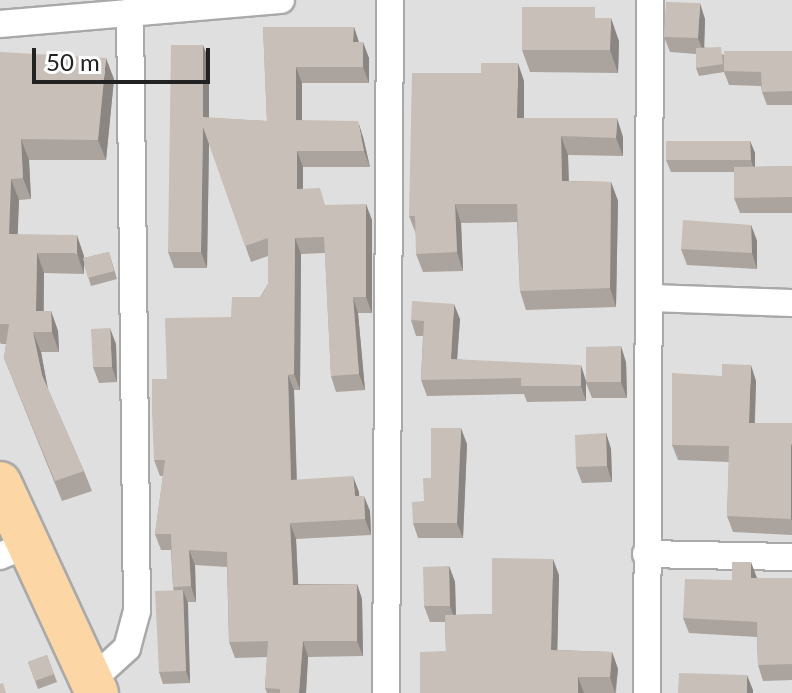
<!DOCTYPE html>
<style>
body{margin:0}
#map{position:relative;width:792px;height:693px;overflow:hidden;background:#f2efe9;font-family:Lato,sans-serif}
div>[style]{position:absolute}
.residential>*{inset:0;background:#e0dfdf}
.roads{filter:drop-shadow(2px 0 #a9a9a9) drop-shadow(-2px 0 #a9a9a9) drop-shadow(0 2px #a9a9a9) drop-shadow(0 -2px #a9a9a9)}
.minor>*{height:26px;margin:-13px;padding:0 13px;transform-origin:13px;border-radius:13px;background:#fff}
.primary>*{height:42px;margin:-21px;padding:0 21px;transform-origin:21px;border-radius:21px;background:#fcd6a4}
.wall>*{inset:0;background:#aba49e}
.shaded-wall>*{inset:0;background:#8b8681}
.building>*{inset:0;background:#c7bfb8}
span{translate:-50% -50%;white-space:nowrap;text-align:center;line-height:1.15;-webkit-text-stroke:7px #fff;paint-order:stroke}
.scale{position:absolute;left:32px;top:48px;width:178px;height:36px;box-sizing:border-box;border:4px solid #222;border-top:0;padding-left:10px;font-size:24px;line-height:28px;white-space:nowrap;color:#222;-webkit-text-stroke:6px #fff;paint-order:stroke}
</style>
<div id="map">
<div class="residential">
<i style="clip-path:polygon(0 0,792px 0,792px 693px,0 693px)"></i>
</div>
<div class="roads">
<div class="minor">
<i style="left:0;top:24px;width:282px;rotate:-4.9deg"></i>
<i style="left:650px;top:298px;width:142px;rotate:2deg"></i>
<i style="left:646px;top:554px;width:146px;rotate:1.2deg"></i>
<i style="left:0;top:556px;width:30px;rotate:-23deg"></i>
<i style="left:91px;top:681px;width:49px;rotate:-42.5deg"></i>
<i style="left:127px;top:648px;width:38px;rotate:-75deg"></i>
<i style="left:137px;top:611px;width:599px;rotate:-90.67deg"></i>
<i style="left:386px;top:693px;width:693px;rotate:-89.67deg"></i>
<i style="left:647px;top:693px;width:693px;rotate:-89.75deg"></i>
</div>
<div class="primary">
<i style="left:0;top:483px;width:231px;rotate:65.2deg"></i>
</div>
</div>
<div class="wall">
<i style="clip-path:polygon(600px 18px,619px 41px,618px 73px,530px 72px,522px 50px)"></i>
<i style="clip-path:polygon(705px 19px,704px 47px,724px 55px,792px 51px,792px 105px,767px 105px,762px 92px,761px 86px,729px 85px,724px 72px,699px 76px,696px 68px,696px 54px,670px 52px,664px 37px)"></i>
<i style="clip-path:polygon(263px 27px,354px 27px,359px 42px,369px 58px,369px 83px,302px 83px,302px 120px,363px 137px,370px 167px,303px 167px,303px 189px,325px 205px,372px 220px,372px 313px,358px 313px,365px 390px,336px 392px,331px 376px,325px 253px,301px 254px,300px 390px,294px 390px,297px 480px,359px 492px,359px 496px,370px 511px,371px 535px,296px 539px,298px 584px,357px 584px,362px 599px,363px 656px,308px 657px,306px 693px,267px 693px,265px 688px,267px 657px,235px 658px,229px 642px,227px 567px,195px 565px,196px 602px,187px 602px,190px 683px,163px 684px,159px 672px,174px 591px,173px 587px,171px 550px,161px 550px,155px 534px,163px 476px,160px 476px,154px 460px,167px 379px,231px 317px,260px 297px,268px 284px,268px 256px,251px 262px,209px 143px,207px 268px,174px 268px,168px 252px,209px 60px,209px 118px,267px 121px)"></i>
<i style="clip-path:polygon(0 52px,114px 79px,106px 160px,29px 160px,31px 199px,19px 200px,17px 234px,84px 256px,84px 258px,109px 252px,117px 279px,91px 286px,84px 264px,84px 274px,44px 273px,44px 311px,51px 311px,58px 331px,59px 352px,41px 352px,48px 389px,84px 471px,92px 491px,62px 501px,4px 358px,6px 344px,1px 344px,0 342px)"></i>
<i style="clip-path:polygon(524px 81px,524px 118px,623px 137px,623px 156px,568px 155px,569px 181px,611px 182px,618px 201px,616px 307px,526px 310px,520px 291px,517px 222px,461px 223px,463px 271px,423px 272px,416px 254px,416px 234px,409px 216px)"></i>
<i style="clip-path:polygon(750px 141px,755px 153px,755px 167px,792px 166px,792px 213px,740px 213px,734px 198px,734px 172px,671px 172px,666px 160px)"></i>
<i style="clip-path:polygon(751px 225px,757px 241px,757px 269px,687px 265px,681px 249px)"></i>
<i style="clip-path:polygon(460px 319px,457px 359px,586px 380px,626px 362px,627px 398px,592px 398px,586px 383px,586px 401px,527px 402px,524px 394px,427px 396px,421px 380px,423px 336px,416px 336px,411px 320px)"></i>
<i style="clip-path:polygon(116px 344px,117px 382px,99px 383px,93px 367px)"></i>
<i style="clip-path:polygon(756px 381px,755px 423px,792px 423px,792px 535px,733px 532px,727px 516px,729px 462px,678px 460px,672px 445px)"></i>
<i style="clip-path:polygon(606px 433px,611px 449px,612px 482px,582px 483px,576px 467px)"></i>
<i style="clip-path:polygon(467px 444px,463px 538px,418px 538px,413px 523px,424px 501px,431px 478px)"></i>
<i style="clip-path:polygon(449px 566px,455px 582px,456px 615px,492px 614px,559px 575px,557px 650px,612px 652px,618px 669px,616px 693px,420px 693px,446px 651px,445px 622px,430px 622px,424px 606px)"></i>
<i style="clip-path:polygon(757px 578px,792px 578px,792px 680px,763px 681px,758px 665px,757px 637px,689px 633px,683px 618px,732px 580px)"></i>
<i style="clip-path:polygon(47px 655px,57px 682px,38px 689px,28px 662px)"></i>
</div>
<div class="shaded-wall">
<i style="clip-path:polygon(700px 3px,705px 19px,704px 54px,698px 38px)"></i>
<i style="clip-path:polygon(611px 18px,619px 41px,618px 73px,610px 50px)"></i>
<i style="clip-path:polygon(354px 27px,359px 43px,353px 42px)"></i>
<i style="clip-path:polygon(363px 42px,369px 58px,369px 83px,363px 67px)"></i>
<i style="clip-path:polygon(203px 45px,209px 60px,209px 133px,203px 117px)"></i>
<i style="clip-path:polygon(106px 58px,114px 79px,106px 160px,98px 140px)"></i>
<i style="clip-path:polygon(518px 63px,524px 81px,524px 136px,517px 118px)"></i>
<i style="clip-path:polygon(296px 67px,302px 83px,302px 135px,296px 120px)"></i>
<i style="clip-path:polygon(617px 118px,623px 137px,623px 156px,616px 138px)"></i>
<i style="clip-path:polygon(358px 121px,363px 137px,370px 167px,364px 151px)"></i>
<i style="clip-path:polygon(203px 127px,209px 143px,207px 268px,201px 252px)"></i>
<i style="clip-path:polygon(561px 136px,568px 155px,569px 199px,562px 181px)"></i>
<i style="clip-path:polygon(21px 139px,29px 160px,31px 199px,23px 178px)"></i>
<i style="clip-path:polygon(750px 141px,755px 153px,755px 172px,751px 160px)"></i>
<i style="clip-path:polygon(297px 151px,303px 167px,303px 204px,297px 189px)"></i>
<i style="clip-path:polygon(11px 179px,19px 200px,17px 255px,9px 234px)"></i>
<i style="clip-path:polygon(611px 182px,618px 201px,616px 307px,610px 288px)"></i>
<i style="clip-path:polygon(366px 204px,372px 220px,372px 313px,366px 297px)"></i>
<i style="clip-path:polygon(455px 204px,461px 223px,463px 271px,457px 252px)"></i>
<i style="clip-path:polygon(751px 225px,757px 241px,757px 269px,752px 253px)"></i>
<i style="clip-path:polygon(77px 235px,84px 256px,84px 274px,77px 253px)"></i>
<i style="clip-path:polygon(295px 238px,301px 254px,300px 390px,294px 374px)"></i>
<i style="clip-path:polygon(37px 253px,44px 273px,43px 331px,36px 311px)"></i>
<i style="clip-path:polygon(353px 297px,358px 313px,365px 390px,359px 374px)"></i>
<i style="clip-path:polygon(454px 304px,460px 319px,456px 374px,451px 359px)"></i>
<i style="clip-path:polygon(51px 311px,58px 331px,59px 352px,52px 332px)"></i>
<i style="clip-path:polygon(110px 328px,116px 344px,117px 382px,112px 367px)"></i>
<i style="clip-path:polygon(33px 332px,41px 352px,49px 396px,42px 375px)"></i>
<i style="clip-path:polygon(621px 346px,626px 362px,627px 398px,621px 382px)"></i>
<i style="clip-path:polygon(581px 365px,586px 381px,586px 401px,581px 386px)"></i>
<i style="clip-path:polygon(751px 365px,756px 381px,754px 439px,749px 423px)"></i>
<i style="clip-path:polygon(288px 375px,294px 390px,297px 496px,291px 480px)"></i>
<i style="clip-path:polygon(461px 428px,467px 444px,463px 538px,457px 523px)"></i>
<i style="clip-path:polygon(606px 433px,611px 449px,612px 482px,607px 466px)"></i>
<i style="clip-path:polygon(791px 444px,792px 448px,792px 521px,791px 519px)"></i>
<i style="clip-path:polygon(353px 476px,359px 492px,360px 512px,355px 496px)"></i>
<i style="clip-path:polygon(364px 496px,370px 511px,371px 535px,365px 519px)"></i>
<i style="clip-path:polygon(290px 523px,296px 539px,299px 600px,293px 585px)"></i>
<i style="clip-path:polygon(189px 550px,195px 565px,196px 602px,191px 586px)"></i>
<i style="clip-path:polygon(553px 559px,559px 575px,557px 667px,551px 650px)"></i>
<i style="clip-path:polygon(751px 562px,757px 578px,751px 578px)"></i>
<i style="clip-path:polygon(449px 566px,455px 582px,456px 622px,450px 606px)"></i>
<i style="clip-path:polygon(357px 584px,362px 599px,363px 656px,357px 641px)"></i>
<i style="clip-path:polygon(183px 590px,188px 603px,190px 683px,186px 671px)"></i>
<i style="clip-path:polygon(303px 641px,308px 657px,306px 693px,299px 693px)"></i>
<i style="clip-path:polygon(612px 652px,618px 669px,615px 693px,610px 677px)"></i>
<i style="clip-path:polygon(747px 675px,753px 690px,753px 693px,747px 693px)"></i>
<i style="clip-path:polygon(578px 677px,584px 693px,578px 693px)"></i>
</div>
<div class="building">
<i style="clip-path:polygon(666px 2px,700px 3px,698px 38px,664px 37px)"></i>
<i style="clip-path:polygon(522px 7px,595px 7px,595px 18px,611px 18px,610px 50px,522px 50px)"></i>
<i style="clip-path:polygon(263px 27px,354px 27px,353px 42px,363px 42px,363px 67px,296px 67px,296px 120px,358px 121px,364px 151px,297px 151px,297px 189px,320px 188px,325px 205px,366px 204px,366px 297px,353px 297px,359px 374px,331px 376px,324px 237px,295px 238px,294px 374px,288px 375px,291px 480px,353px 476px,355px 496px,364px 496px,365px 519px,290px 523px,293px 585px,357px 584px,357px 641px,303px 641px,299px 693px,280px 693px,280px 689px,265px 688px,268px 641px,229px 642px,227px 552px,189px 550px,191px 586px,173px 587px,171px 534px,155px 534px,165px 460px,154px 460px,152px 412px,152px 379px,167px 379px,165px 318px,231px 317px,232px 297px,260px 297px,268px 284px,268px 238px,245px 246px,203px 127px,201px 252px,168px 252px,171px 45px,203px 45px,203px 117px,267px 121px)"></i>
<i style="clip-path:polygon(721px 47px,723px 64px,696px 68px,696px 48px)"></i>
<i style="clip-path:polygon(724px 51px,792px 51px,792px 91px,762px 92px,761px 72px,724px 71px)"></i>
<i style="clip-path:polygon(0 52px,106px 58px,98px 140px,21px 139px,23px 178px,11px 179px,9px 234px,77px 235px,77px 253px,37px 253px,36px 311px,51px 311px,52px 332px,33px 332px,42px 375px,84px 471px,55px 481px,4px 358px,9px 324px,0 324px)"></i>
<i style="clip-path:polygon(481px 63px,518px 63px,517px 118px,617px 118px,616px 138px,561px 136px,562px 181px,611px 182px,610px 288px,520px 291px,517px 204px,455px 204px,457px 252px,416px 254px,415px 216px,409px 216px,412px 73px,481px 73px)"></i>
<i style="clip-path:polygon(666px 141px,750px 141px,751px 160px,666px 160px)"></i>
<i style="clip-path:polygon(792px 166px,792px 197px,734px 198px,734px 167px)"></i>
<i style="clip-path:polygon(683px 220px,751px 225px,752px 253px,681px 249px)"></i>
<i style="clip-path:polygon(109px 252px,114px 271px,88px 278px,83px 258px)"></i>
<i style="clip-path:polygon(412px 301px,454px 304px,451px 359px,581px 365px,581px 386px,521px 386px,521px 378px,421px 380px,424px 321px,411px 320px)"></i>
<i style="clip-path:polygon(110px 328px,112px 367px,93px 367px,91px 329px)"></i>
<i style="clip-path:polygon(621px 346px,621px 382px,586px 382px,586px 347px)"></i>
<i style="clip-path:polygon(722px 364px,751px 365px,749px 423px,792px 423px,792px 444px,791px 444px,791px 519px,727px 516px,729px 446px,672px 445px,672px 373px,722px 376px)"></i>
<i style="clip-path:polygon(431px 428px,461px 428px,457px 523px,413px 523px,412px 502px,424px 501px,423px 478px,431px 478px)"></i>
<i style="clip-path:polygon(606px 433px,607px 466px,576px 467px,575px 435px)"></i>
<i style="clip-path:polygon(492px 558px,553px 559px,551px 650px,612px 652px,610px 677px,578px 677px,578px 693px,420px 693px,420px 652px,446px 651px,445px 615px,492px 614px)"></i>
<i style="clip-path:polygon(732px 562px,751px 562px,751px 578px,792px 578px,792px 664px,758px 665px,757px 622px,683px 618px,685px 579px,732px 580px)"></i>
<i style="clip-path:polygon(449px 566px,450px 606px,424px 606px,423px 567px)"></i>
<i style="clip-path:polygon(183px 590px,186px 671px,159px 672px,155px 591px)"></i>
<i style="clip-path:polygon(47px 655px,54px 674px,35px 681px,28px 662px)"></i>
<i style="clip-path:polygon(679px 673px,747px 675px,747px 693px,678px 693px)"></i>
<i style="clip-path:polygon(3px 683px,6px 693px,0 693px,0 684px)"></i>
</div>
<div class="scale">50 m</div>
</div>
